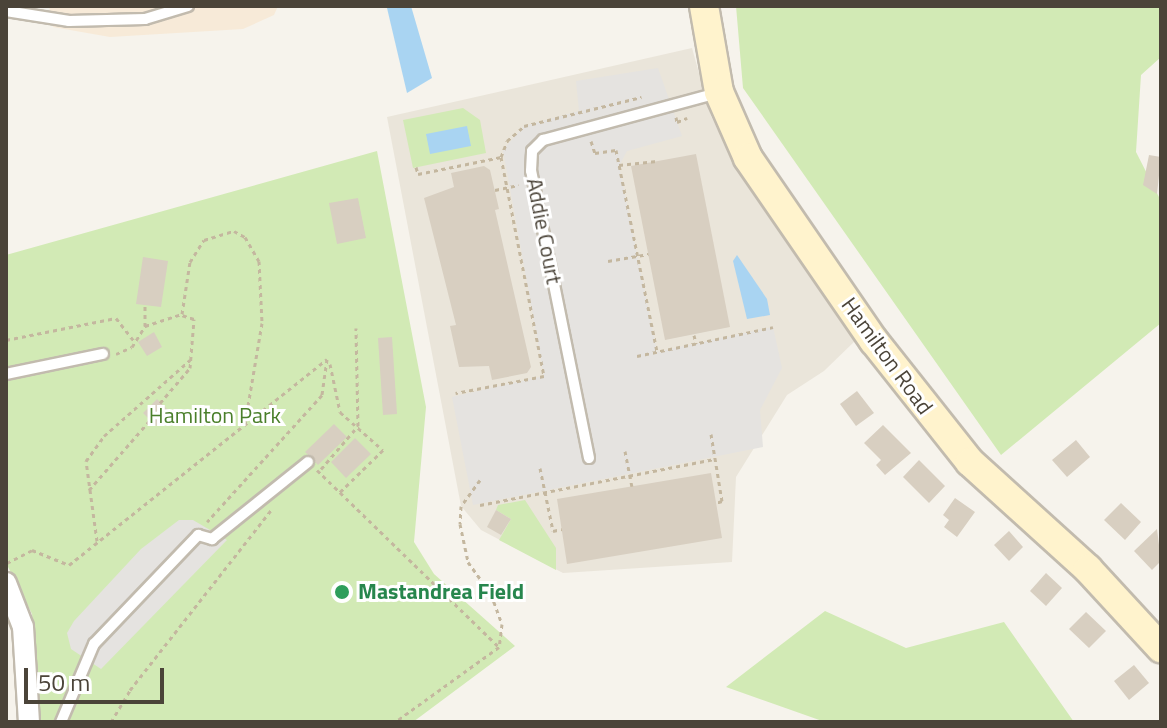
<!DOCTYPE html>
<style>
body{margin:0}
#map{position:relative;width:1167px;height:728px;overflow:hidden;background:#f6f3ec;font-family:"Titillium Web",sans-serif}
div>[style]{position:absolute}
.residential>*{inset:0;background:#eae5da}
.commercial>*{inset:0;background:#f7ead8}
.green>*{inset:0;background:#d2eab5}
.parking>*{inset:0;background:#e5e3e0}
.water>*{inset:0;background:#a9d4f2}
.building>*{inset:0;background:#d8cfc1}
.path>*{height:3px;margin-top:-1.5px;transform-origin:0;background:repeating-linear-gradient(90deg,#c4b79f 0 4px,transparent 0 8px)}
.roads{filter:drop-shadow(2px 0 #c2bbae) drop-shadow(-2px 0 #c2bbae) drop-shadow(0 2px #c2bbae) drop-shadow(0 -2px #c2bbae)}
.lane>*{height:10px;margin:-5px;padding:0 5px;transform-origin:5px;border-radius:5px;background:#fff}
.street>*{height:20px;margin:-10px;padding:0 10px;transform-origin:10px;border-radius:10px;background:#fff}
.secondary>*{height:28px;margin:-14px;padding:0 14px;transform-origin:14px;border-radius:14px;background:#fff3cd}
.dots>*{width:22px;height:22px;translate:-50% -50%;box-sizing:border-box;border:4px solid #fff;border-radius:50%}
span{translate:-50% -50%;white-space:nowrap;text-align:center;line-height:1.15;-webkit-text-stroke:6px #fff;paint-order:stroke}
.street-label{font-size:22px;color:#4b4439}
.park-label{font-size:22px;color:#4a7f2a}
.leisure-label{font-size:22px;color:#27864d;font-weight:700}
.left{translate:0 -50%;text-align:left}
.frame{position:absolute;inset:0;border:8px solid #4b4439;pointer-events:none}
.scale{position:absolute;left:24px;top:668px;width:140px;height:36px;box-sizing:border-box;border:4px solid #4b4439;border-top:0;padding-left:10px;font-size:24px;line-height:28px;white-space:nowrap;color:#4b4439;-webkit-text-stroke:6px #fff;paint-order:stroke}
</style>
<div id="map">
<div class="residential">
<i style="clip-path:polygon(692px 48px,711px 116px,737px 169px,857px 339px,824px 371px,787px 395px,736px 477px,732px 562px,563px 573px,481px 530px,461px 506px,387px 117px)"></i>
</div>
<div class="commercial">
<i style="clip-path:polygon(49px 6px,278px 6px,274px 15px,243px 29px,110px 37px,53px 27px)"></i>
</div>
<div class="green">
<i style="clip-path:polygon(736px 6px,1161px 6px,1161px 57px,1141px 75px,1136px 152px,1161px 201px,1161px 323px,1001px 455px,743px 88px)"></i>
<i style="clip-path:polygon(463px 108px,480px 120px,486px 153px,413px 168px,403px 120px)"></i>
<i style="clip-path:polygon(377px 151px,426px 407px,414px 542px,434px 574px,515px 646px,413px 722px,40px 722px,32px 614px,6px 563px,6px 255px)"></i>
<i style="clip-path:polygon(525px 500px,556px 548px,556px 570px,499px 540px,511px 519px,496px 510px,498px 505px)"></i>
<i style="clip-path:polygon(825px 611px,906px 648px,1004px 622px,1074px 722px,825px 722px,726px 687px)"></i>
</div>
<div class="parking">
<i style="clip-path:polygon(658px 68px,682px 136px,627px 151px,619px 166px,657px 352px,773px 327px,782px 368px,760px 410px,763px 447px,473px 505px,452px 397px,544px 376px,503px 150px,524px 126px,579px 111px,576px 81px)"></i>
<i style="clip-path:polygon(179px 520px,193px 520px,227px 540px,101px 669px,71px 649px,67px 633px,74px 621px,141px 549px)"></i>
</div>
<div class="water">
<i style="clip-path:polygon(411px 6px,432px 78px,407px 93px,387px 8px)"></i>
<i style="clip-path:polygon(467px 126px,471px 146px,430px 154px,426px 134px)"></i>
<i style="clip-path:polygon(737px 255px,767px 299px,770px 315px,747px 319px,733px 261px)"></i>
</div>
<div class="building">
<i style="clip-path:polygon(696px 154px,730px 327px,665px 340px,631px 166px)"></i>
<i style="clip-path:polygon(1149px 155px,1161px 157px,1157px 194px,1143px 185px)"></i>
<i style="clip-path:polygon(484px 166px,490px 170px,499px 209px,495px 210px,531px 367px,527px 373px,492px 380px,489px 366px,459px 367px,450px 326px,456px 325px,424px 198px,454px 187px,451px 173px)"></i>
<i style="clip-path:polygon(358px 198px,366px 238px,337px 244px,329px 203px)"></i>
<i style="clip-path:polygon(143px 257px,168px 261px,161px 307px,136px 304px)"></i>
<i style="clip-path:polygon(154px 332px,162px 347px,147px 356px,138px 342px)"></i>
<i style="clip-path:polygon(392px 337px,397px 414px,383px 415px,378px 338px)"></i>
<i style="clip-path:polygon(857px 391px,874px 413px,856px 426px,840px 404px)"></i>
<i style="clip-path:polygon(157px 399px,170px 412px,156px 426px,143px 413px)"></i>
<i style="clip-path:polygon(334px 424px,347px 437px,318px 465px,305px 452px)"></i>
<i style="clip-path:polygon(883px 425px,911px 453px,885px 475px,876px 465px,881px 460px,864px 443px)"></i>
<i style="clip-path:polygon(355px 438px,371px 454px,346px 478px,331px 462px)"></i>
<i style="clip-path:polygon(1076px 440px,1090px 457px,1067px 477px,1052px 460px)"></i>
<i style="clip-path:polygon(919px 460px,945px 486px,929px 503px,903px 477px)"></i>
<i style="clip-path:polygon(711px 473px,722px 538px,567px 564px,557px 499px)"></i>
<i style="clip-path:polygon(955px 498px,975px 512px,957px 537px,944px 527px,949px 520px,943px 515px)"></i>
<i style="clip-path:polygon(1121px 503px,1141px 522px,1125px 540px,1104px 520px)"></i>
<i style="clip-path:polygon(496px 510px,511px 519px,501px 535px,487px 527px)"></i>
<i style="clip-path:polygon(1157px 529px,1161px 561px,1152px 570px,1134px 551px)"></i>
<i style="clip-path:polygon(1009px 531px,1023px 547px,1009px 561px,994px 545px)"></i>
<i style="clip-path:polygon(1046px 573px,1062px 588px,1046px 606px,1030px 591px)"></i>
<i style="clip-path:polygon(1086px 612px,1106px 631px,1089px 648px,1069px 629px)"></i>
<i style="clip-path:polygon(1134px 665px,1149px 683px,1129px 700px,1114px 681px)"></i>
</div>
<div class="path">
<i style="left:676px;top:117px;width:5px;rotate:79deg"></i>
<i style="left:677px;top:122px;width:11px;rotate:-22deg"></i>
<i style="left:591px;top:141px;width:13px;rotate:72deg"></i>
<i style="left:595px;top:153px;width:21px;rotate:-8deg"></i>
<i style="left:616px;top:150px;width:206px;rotate:78.5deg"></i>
<i style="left:501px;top:157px;width:17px;rotate:-69deg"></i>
<i style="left:507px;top:141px;width:23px;rotate:-41deg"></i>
<i style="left:524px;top:126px;width:121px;rotate:-13.9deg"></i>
<i style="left:619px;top:165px;width:38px;rotate:-6deg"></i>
<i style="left:416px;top:167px;width:7px;rotate:74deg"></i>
<i style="left:418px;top:174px;width:85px;rotate:-11.6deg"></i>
<i style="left:501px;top:157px;width:223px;rotate:78.9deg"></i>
<i style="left:544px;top:376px;width:90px;rotate:169.1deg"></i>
<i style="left:495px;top:190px;width:24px;rotate:-12deg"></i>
<i style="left:608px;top:261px;width:41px;rotate:-9.9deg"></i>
<i style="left:145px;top:326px;width:21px;rotate:-90deg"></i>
<i style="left:694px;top:335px;width:9px;rotate:77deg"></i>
<i style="left:6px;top:340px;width:112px;rotate:-11.3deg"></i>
<i style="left:116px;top:318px;width:31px;rotate:52deg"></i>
<i style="left:116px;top:354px;width:17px;rotate:-24deg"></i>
<i style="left:132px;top:347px;width:25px;rotate:-58deg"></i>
<i style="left:145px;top:326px;width:39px;rotate:-18deg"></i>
<i style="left:182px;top:314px;width:53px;rotate:-81.3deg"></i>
<i style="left:190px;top:262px;width:26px;rotate:-58deg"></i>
<i style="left:204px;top:240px;width:31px;rotate:-17deg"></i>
<i style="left:234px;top:231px;width:13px;rotate:29deg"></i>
<i style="left:245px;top:237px;width:28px;rotate:60deg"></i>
<i style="left:259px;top:261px;width:62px;rotate:87.2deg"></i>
<i style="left:262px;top:323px;width:101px;rotate:99.6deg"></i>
<i style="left:637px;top:356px;width:139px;rotate:-12deg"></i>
<i style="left:330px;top:364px;width:49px;rotate:78.2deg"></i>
<i style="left:340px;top:412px;width:57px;rotate:41.5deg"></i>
<i style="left:383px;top:450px;width:62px;rotate:135.7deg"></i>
<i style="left:160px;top:403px;width:46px;rotate:-49.4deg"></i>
<i style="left:190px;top:368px;width:49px;rotate:-85.3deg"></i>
<i style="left:194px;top:319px;width:13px;rotate:-162deg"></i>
<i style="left:711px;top:434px;width:68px;rotate:80.7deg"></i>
<i style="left:722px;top:501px;width:6px;rotate:162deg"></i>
<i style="left:625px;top:451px;width:36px;rotate:79deg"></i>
<i style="left:540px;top:468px;width:64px;rotate:78.3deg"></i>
<i style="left:553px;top:531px;width:9px;rotate:-13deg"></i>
<i style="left:321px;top:469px;width:57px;rotate:-49.3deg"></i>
<i style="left:358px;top:426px;width:98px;rotate:-91.2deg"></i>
<i style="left:317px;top:470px;width:254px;rotate:44.2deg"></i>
<i style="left:499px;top:647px;width:128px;rotate:144.2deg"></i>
<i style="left:480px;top:480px;width:32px;rotate:126deg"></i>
<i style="left:461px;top:506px;width:18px;rotate:93deg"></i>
<i style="left:460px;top:524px;width:39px;rotate:78deg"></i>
<i style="left:468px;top:562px;width:39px;rotate:54deg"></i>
<i style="left:491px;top:594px;width:32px;rotate:70deg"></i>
<i style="left:502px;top:624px;width:23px;rotate:97deg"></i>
<i style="left:89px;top:490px;width:93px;rotate:-48.9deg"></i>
<i style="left:480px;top:505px;width:239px;rotate:-11.1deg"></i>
<i style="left:97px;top:541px;width:81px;rotate:-97.8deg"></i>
<i style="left:86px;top:461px;width:31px;rotate:-54deg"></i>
<i style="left:104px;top:436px;width:115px;rotate:-41.5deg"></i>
<i style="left:7px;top:563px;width:28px;rotate:-27deg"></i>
<i style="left:32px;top:550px;width:40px;rotate:22deg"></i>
<i style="left:69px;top:565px;width:330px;rotate:-38.6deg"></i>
<i style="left:327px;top:359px;width:36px;rotate:98deg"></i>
<i style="left:322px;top:395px;width:171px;rotate:132.2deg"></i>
<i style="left:111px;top:722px;width:37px;rotate:-59deg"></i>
<i style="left:130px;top:690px;width:230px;rotate:-51.9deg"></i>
</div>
<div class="roads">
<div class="lane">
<i style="left:6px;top:11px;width:64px;rotate:9deg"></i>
<i style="left:69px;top:21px;width:76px;rotate:-1.5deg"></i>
<i style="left:145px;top:19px;width:45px;rotate:-16.8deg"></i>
<i style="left:6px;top:374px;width:99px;rotate:-11.7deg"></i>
<i style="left:589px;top:458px;width:293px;rotate:-101.4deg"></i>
<i style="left:531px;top:171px;width:20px;rotate:-87deg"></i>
<i style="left:532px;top:151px;width:16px;rotate:-45deg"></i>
<i style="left:543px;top:140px;width:180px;rotate:-15.1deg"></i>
<i style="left:61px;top:722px;width:85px;rotate:-67.1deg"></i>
<i style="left:94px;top:644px;width:151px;rotate:-46.3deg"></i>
<i style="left:198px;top:535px;width:15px;rotate:16deg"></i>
<i style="left:212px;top:539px;width:123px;rotate:-38.7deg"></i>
</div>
<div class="street">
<i style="left:6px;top:583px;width:47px;rotate:68.9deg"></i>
<i style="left:23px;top:627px;width:95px;rotate:86.4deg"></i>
</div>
<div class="secondary">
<i style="left:704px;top:6px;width:87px;rotate:80.1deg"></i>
<i style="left:719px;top:92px;width:72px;rotate:66.3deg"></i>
<i style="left:748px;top:158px;width:222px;rotate:55.5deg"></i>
<i style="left:874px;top:341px;width:154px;rotate:51.6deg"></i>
<i style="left:970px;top:462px;width:159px;rotate:42.2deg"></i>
<i style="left:1088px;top:569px;width:108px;rotate:47.3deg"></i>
</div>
</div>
<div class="dots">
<i style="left:342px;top:592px;background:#2e9e5b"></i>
</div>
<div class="street-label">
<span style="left:544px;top:231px;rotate:79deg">Addie Court</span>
<span style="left:887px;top:356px;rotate:54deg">Hamilton Road</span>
</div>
<div class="park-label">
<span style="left:215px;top:416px">Hamilton Park</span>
</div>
<div class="leisure-label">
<span class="left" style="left:358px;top:592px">Mastandrea Field</span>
</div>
<div class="frame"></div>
<div class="scale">50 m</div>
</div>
